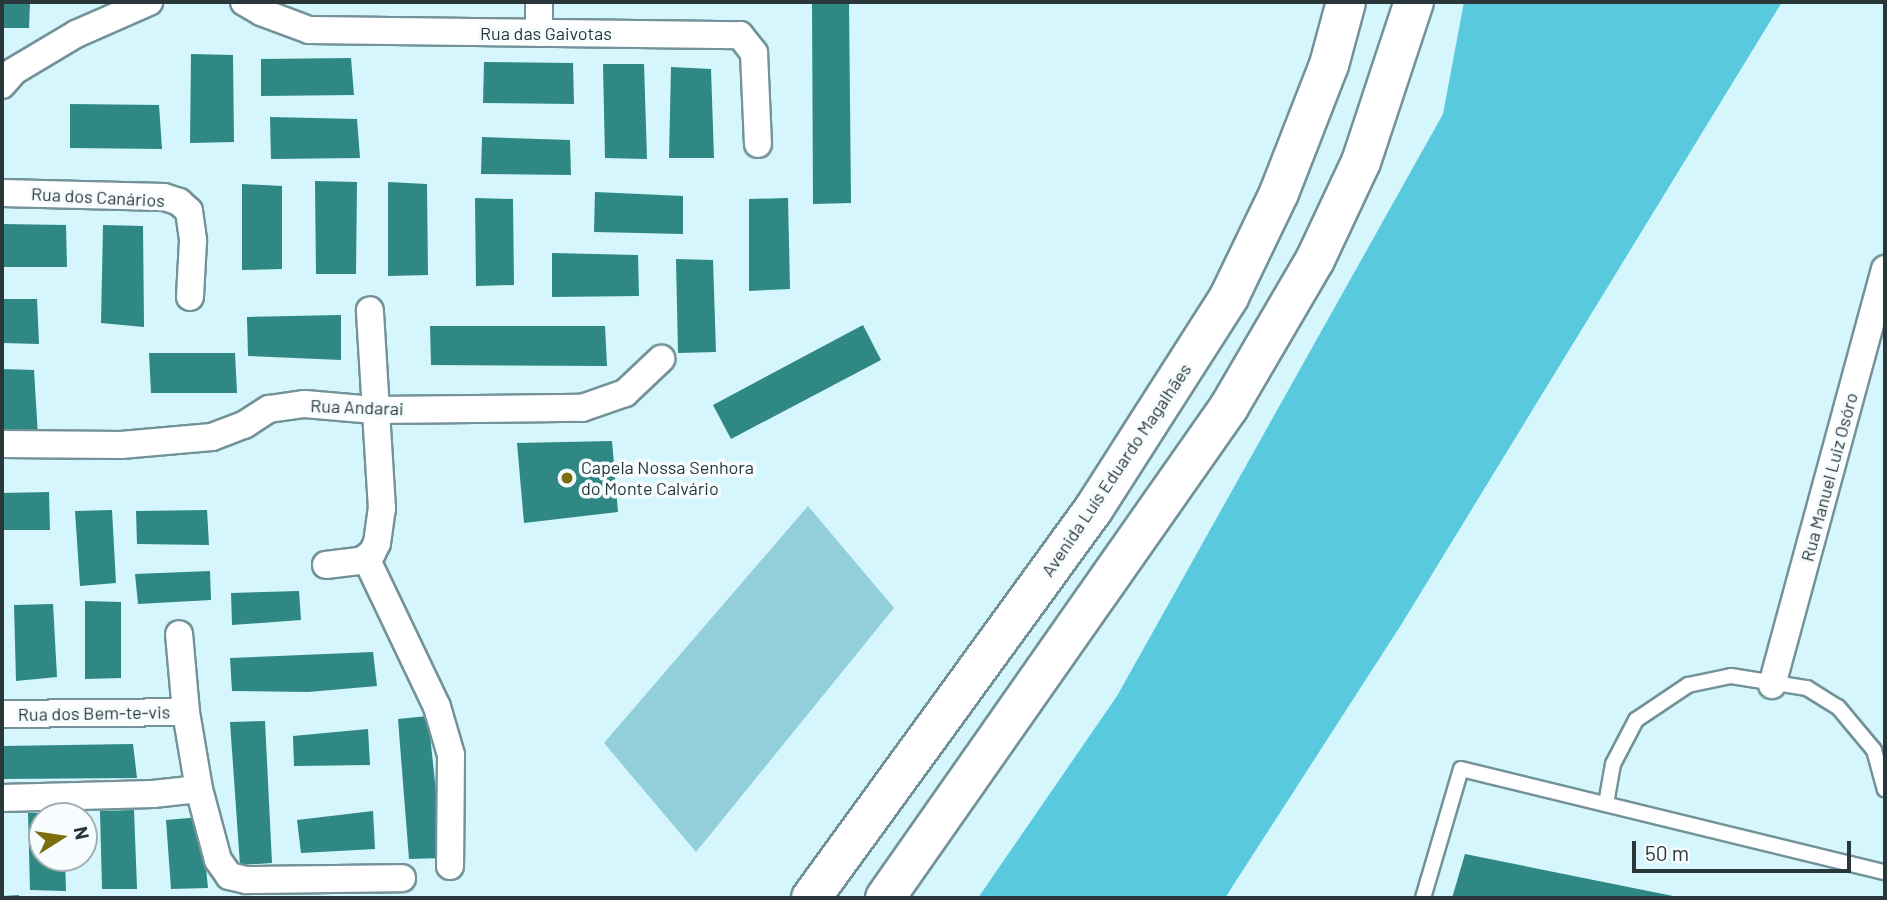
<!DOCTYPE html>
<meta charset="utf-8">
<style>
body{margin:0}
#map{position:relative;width:1887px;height:900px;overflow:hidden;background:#d4f6fc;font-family:Barlow,sans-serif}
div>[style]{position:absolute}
.green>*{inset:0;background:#92cfdb}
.forest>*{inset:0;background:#59c9dd}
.building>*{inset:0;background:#2f8883}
.roads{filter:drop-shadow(2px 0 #739299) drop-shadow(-2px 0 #739299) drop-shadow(0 2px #739299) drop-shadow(0 -2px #739299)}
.service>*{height:14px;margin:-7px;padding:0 7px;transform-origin:7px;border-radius:7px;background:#fff}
.minor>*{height:26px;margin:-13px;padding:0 13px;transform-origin:13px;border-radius:13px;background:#fff}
.primary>*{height:38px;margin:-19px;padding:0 19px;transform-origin:19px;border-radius:19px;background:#fff}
.dots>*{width:19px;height:19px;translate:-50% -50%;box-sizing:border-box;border:4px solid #f7fdfe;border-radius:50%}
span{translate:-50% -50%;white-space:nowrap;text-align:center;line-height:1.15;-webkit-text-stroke:7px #f7fdfe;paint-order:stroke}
.street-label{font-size:18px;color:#2a373a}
.poi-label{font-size:18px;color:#2a373a}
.left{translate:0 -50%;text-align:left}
.frame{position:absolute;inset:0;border:4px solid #2a373a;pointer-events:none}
.north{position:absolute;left:28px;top:802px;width:70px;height:70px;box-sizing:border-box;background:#f7fdfe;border:2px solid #a5aeb0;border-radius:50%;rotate:78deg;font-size:19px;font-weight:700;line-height:28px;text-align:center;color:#2a373a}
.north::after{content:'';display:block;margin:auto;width:24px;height:32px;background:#7b6f0d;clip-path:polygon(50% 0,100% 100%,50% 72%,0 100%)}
.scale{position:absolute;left:1632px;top:841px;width:219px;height:32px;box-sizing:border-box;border:4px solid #2a373a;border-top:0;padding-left:9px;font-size:21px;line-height:24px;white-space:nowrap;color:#2a373a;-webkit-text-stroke:5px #f7fdfe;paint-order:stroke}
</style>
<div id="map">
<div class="green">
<i style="clip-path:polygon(808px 506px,894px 608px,696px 852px,604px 743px)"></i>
</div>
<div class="forest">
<i style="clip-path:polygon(1464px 2px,1782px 2px,1401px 625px,1225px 898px,978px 898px,1117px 696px,1443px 114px)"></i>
</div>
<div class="building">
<i style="clip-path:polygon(2px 2px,30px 2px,29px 28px,2px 28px)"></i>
<i style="clip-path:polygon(812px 2px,849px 2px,851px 203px,813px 204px)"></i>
<i style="clip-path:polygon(191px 54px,233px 55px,234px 142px,190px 143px)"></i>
<i style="clip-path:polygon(351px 58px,354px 95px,261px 96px,261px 59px)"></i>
<i style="clip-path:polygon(484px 62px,573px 63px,574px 104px,483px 103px)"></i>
<i style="clip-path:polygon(603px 64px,644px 64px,647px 159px,605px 158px)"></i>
<i style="clip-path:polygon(671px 67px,711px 69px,714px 158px,669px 158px)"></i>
<i style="clip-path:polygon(70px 104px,159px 105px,162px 149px,70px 148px)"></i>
<i style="clip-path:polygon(270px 117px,357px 119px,360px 158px,271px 159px)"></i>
<i style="clip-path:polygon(482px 137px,570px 140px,571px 175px,481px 174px)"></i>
<i style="clip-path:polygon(315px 181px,357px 182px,356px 274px,316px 274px)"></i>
<i style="clip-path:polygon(388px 182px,427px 184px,428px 275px,388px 276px)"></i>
<i style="clip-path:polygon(242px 184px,282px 186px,282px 269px,242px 270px)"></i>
<i style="clip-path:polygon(595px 192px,683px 196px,683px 234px,594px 232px)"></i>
<i style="clip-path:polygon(475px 198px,513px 199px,514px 285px,476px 286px)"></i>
<i style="clip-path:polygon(788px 198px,790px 289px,749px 291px,749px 199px)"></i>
<i style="clip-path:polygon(2px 224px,66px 225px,67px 267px,2px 267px)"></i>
<i style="clip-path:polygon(103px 225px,143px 226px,144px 327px,101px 323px)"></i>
<i style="clip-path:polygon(552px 253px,638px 255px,639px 296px,552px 297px)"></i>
<i style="clip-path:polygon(676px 259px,713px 260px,716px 352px,678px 353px)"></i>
<i style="clip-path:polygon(2px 299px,37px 299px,39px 344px,2px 343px)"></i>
<i style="clip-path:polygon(341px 315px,341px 360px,248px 356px,247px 317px)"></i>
<i style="clip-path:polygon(863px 325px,881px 360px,731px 439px,713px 405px)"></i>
<i style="clip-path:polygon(430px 326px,605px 326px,607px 366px,431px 365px)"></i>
<i style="clip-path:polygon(149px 353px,235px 353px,237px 393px,151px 393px)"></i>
<i style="clip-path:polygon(2px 369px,34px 370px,38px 436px,2px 435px)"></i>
<i style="clip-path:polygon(612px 441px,618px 512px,524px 523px,517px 443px)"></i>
<i style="clip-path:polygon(49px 492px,50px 530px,2px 530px,2px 493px)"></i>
<i style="clip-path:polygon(112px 510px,116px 583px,80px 586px,75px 511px)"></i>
<i style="clip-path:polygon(207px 510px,209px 545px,137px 544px,136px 511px)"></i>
<i style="clip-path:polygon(210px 571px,211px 600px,138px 604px,135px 574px)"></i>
<i style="clip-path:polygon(299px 591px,301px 620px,232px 625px,231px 593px)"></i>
<i style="clip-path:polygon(85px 601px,121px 602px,121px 678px,85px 679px)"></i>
<i style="clip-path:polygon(53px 604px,57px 677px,16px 681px,14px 605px)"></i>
<i style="clip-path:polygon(373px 652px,377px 686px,308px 692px,232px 691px,230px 658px)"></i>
<i style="clip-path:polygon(428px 716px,443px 858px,409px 859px,398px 719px)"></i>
<i style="clip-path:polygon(265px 721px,272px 863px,240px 865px,230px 722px)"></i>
<i style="clip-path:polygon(368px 729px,370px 765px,294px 766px,293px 736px)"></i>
<i style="clip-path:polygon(133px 744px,137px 778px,2px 779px,2px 746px)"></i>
<i style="clip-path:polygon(134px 810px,137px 889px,102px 889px,100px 811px)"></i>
<i style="clip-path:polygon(373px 811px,375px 849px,301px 853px,297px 820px)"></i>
<i style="clip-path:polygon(28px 813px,63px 813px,63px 816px,42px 816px,42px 858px,65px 858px,66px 891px,30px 890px)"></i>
<i style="clip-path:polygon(201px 817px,208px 888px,171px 889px,166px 820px)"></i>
<i style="clip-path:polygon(1465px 854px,1678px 897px,1678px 898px,1452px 898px)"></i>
<i style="clip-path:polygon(19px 895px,19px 898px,2px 898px,2px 896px)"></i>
</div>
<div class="roads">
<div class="service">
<i style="left:1606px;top:804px;width:41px;rotate:-80.1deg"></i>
<i style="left:1613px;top:764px;width:50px;rotate:-62.4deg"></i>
<i style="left:1636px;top:720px;width:63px;rotate:-33.9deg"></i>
<i style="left:1688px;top:685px;width:44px;rotate:-11.8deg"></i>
<i style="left:1731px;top:676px;width:77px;rotate:9deg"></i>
<i style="left:1807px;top:688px;width:36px;rotate:32deg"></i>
<i style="left:1838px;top:707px;width:56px;rotate:50.1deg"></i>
<i style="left:1874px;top:750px;width:41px;rotate:74.6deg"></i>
<i style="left:1423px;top:898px;width:134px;rotate:-73.6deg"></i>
<i style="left:1461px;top:769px;width:436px;rotate:13.7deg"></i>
</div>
<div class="minor">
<i style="left:244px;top:2px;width:20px;rotate:30deg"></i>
<i style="left:261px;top:12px;width:51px;rotate:20.6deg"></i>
<i style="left:309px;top:30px;width:431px;rotate:0.7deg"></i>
<i style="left:740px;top:35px;width:23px;rotate:52deg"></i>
<i style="left:754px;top:53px;width:91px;rotate:87.5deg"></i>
<i style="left:539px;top:33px;width:31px;rotate:-90deg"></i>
<i style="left:2px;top:85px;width:18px;rotate:-49deg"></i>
<i style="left:14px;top:71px;width:72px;rotate:-30.8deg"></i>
<i style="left:76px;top:34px;width:80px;rotate:-23.7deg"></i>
<i style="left:2px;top:193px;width:162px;rotate:1.4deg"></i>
<i style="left:164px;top:197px;width:16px;rotate:18deg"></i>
<i style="left:179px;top:202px;width:13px;rotate:42deg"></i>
<i style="left:189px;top:211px;width:30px;rotate:82deg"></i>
<i style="left:193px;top:241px;width:56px;rotate:93.1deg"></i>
<i style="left:2px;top:444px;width:119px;rotate:0.5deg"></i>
<i style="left:121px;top:445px;width:91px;rotate:-5deg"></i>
<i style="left:212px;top:437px;width:34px;rotate:-21deg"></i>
<i style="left:244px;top:425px;width:30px;rotate:-33deg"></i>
<i style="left:269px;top:409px;width:36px;rotate:-8deg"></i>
<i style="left:305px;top:404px;width:69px;rotate:5deg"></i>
<i style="left:374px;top:410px;width:208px;rotate:-0.6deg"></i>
<i style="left:582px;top:408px;width:46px;rotate:-19.2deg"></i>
<i style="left:625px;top:393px;width:50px;rotate:-43.4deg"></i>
<i style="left:366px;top:558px;width:165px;rotate:64.5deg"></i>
<i style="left:437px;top:707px;width:50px;rotate:73.7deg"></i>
<i style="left:451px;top:755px;width:111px;rotate:90.5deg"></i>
<i style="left:326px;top:565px;width:35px;rotate:-7deg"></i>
<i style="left:361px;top:561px;width:14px;rotate:-36deg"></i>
<i style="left:372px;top:553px;width:11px;rotate:-63deg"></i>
<i style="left:377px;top:543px;width:34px;rotate:-82deg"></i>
<i style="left:382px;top:509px;width:199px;rotate:-93.5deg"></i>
<i style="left:1772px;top:685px;width:431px;rotate:-74.8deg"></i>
<i style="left:2px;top:714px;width:184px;rotate:-0.6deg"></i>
<i style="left:199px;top:789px;width:73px;rotate:75deg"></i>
<i style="left:218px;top:860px;width:19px;rotate:55deg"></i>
<i style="left:229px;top:876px;width:17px;rotate:13deg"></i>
<i style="left:246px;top:880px;width:156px;rotate:-0.7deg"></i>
<i style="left:2px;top:798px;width:151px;rotate:-1.5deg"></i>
<i style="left:153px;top:794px;width:46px;rotate:-6.2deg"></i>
<i style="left:199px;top:789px;width:78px;rotate:-99.6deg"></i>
<i style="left:186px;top:712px;width:78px;rotate:-95.1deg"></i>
</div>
<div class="primary">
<i style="left:811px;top:898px;width:480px;rotate:-54deg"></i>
<i style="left:1093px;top:510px;width:253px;rotate:-57.4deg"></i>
<i style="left:1229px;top:297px;width:115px;rotate:-64.3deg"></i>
<i style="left:1279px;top:193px;width:137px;rotate:-68.7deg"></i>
<i style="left:1329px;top:65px;width:65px;rotate:-74.9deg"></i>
<i style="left:885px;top:898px;width:600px;rotate:-54.98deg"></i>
<i style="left:1229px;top:407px;width:170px;rotate:-59.7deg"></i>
<i style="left:1315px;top:260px;width:108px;rotate:-64.9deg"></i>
<i style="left:1361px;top:162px;width:169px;rotate:-71.7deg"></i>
</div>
</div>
<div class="dots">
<i style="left:567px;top:478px;background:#7b6f0d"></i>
</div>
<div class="street-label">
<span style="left:546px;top:33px">Rua das Gaivotas</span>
<span style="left:98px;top:197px;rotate:3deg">Rua dos Canários</span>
<span style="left:357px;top:407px;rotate:2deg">Rua Andarai</span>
<span style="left:1116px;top:470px;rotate:-56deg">Avenida Luís Eduardo Magalhães</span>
<span style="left:1829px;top:477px;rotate:-75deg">Rua Manuel Luiz Osóro</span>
<span style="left:94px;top:713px;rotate:-1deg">Rua dos Bem-te-vis</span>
</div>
<div class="poi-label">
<span class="left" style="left:581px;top:478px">Capela Nossa Senhora<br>do Monte Calvário</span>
</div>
<div class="frame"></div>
<div class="north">N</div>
<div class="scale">50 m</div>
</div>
